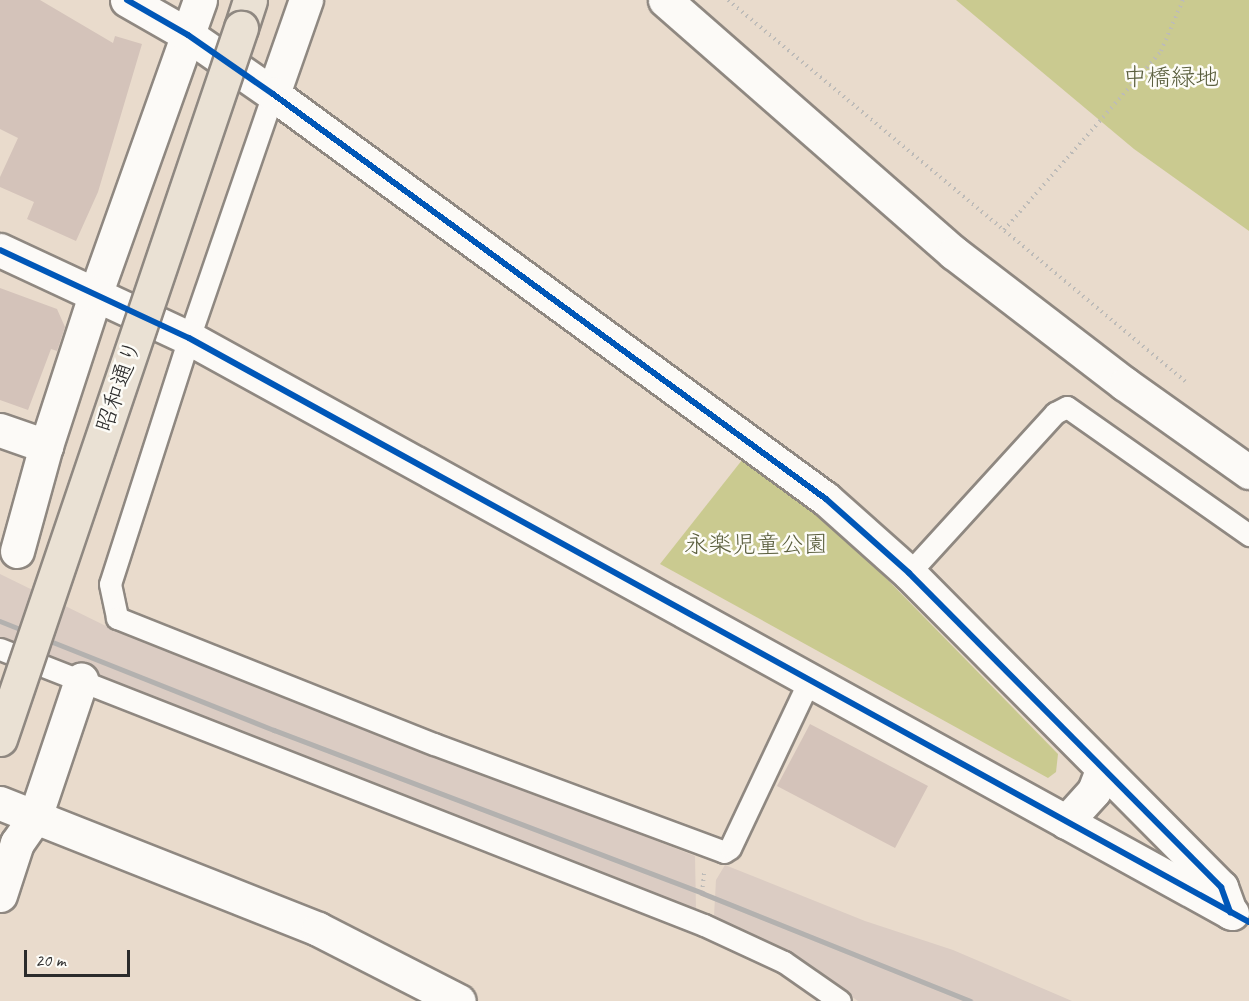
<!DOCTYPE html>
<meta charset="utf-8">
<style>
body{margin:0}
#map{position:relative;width:1249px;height:1001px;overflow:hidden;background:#e9dbcc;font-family:Caveat,"Klee One",sans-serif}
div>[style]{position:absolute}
.industrial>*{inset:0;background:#dbccc3}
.green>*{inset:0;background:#caca90}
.building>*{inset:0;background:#d4c3ba}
.path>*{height:4px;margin-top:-2px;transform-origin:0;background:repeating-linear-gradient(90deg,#bdbbb8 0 1.5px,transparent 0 6px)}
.roads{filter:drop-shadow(2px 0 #8f8881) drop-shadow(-2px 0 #8f8881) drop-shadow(0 2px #8f8881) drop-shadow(0 -2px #8f8881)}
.service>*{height:21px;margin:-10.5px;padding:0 10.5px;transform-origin:10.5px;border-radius:10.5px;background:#fcfaf7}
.minor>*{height:33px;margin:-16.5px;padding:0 16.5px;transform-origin:16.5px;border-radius:16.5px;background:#fcfaf7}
.tertiary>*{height:33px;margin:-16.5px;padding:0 16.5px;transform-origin:16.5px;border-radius:16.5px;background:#fcfaf7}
.trunk>*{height:33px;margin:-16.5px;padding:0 16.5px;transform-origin:16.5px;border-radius:16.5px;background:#eae1d4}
.rail>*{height:4.5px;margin:-2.25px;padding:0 2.25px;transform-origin:2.25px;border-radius:2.25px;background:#b3b1af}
.bridges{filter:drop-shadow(2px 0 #8f8881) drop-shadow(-2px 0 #8f8881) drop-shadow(0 2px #8f8881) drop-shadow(0 -2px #8f8881)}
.trunk-bridge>*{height:33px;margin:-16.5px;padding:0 16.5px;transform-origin:16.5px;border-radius:16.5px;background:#eae1d4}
.cycleway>*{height:6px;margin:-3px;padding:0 3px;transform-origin:3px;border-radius:3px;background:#0057b8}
span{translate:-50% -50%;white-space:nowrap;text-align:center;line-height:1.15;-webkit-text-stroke:5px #fdfcf7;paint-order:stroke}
.park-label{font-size:24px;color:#5a5e3d}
.street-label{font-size:24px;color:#2b2b2b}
.scale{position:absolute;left:24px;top:950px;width:106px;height:27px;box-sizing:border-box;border:3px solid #2b2b2b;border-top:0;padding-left:8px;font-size:18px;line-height:21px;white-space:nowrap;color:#2b2b2b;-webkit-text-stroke:4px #fdfcf7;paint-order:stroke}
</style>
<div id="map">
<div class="industrial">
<i style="clip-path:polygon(0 574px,110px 628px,695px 856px,696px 910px,0 637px)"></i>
<i style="clip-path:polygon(725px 865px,865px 921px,953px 950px,1072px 1001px,858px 1001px,782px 948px,721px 923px,714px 916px,716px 880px)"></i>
</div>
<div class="green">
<i style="clip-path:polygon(956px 0,1249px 0,1249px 231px,1134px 149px)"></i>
<i style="clip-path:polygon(746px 455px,833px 524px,1058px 754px,1056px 772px,1048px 778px,660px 564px)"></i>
</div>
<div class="building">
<i style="clip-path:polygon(0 0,40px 0,113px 43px,115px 36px,142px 44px,98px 192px,76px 241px,27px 219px,34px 202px,0 187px,0 177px,18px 138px,0 129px)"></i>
<i style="clip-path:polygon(0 288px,57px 309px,65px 327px,57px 351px,51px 349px,28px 410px,0 400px)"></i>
<i style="clip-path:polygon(810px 724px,928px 786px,895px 848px,777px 786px)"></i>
</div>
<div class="path">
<i style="left:728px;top:0;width:596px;rotate:39.83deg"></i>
<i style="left:1004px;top:230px;width:238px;rotate:-48.7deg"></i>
<i style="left:1161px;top:51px;width:56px;rotate:-66.7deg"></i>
<i style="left:702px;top:893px;width:20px;rotate:-84deg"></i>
</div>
<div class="roads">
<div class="service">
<i style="left:273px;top:94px;width:258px;rotate:109deg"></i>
<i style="left:189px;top:338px;width:258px;rotate:107.8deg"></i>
<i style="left:110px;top:584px;width:35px;rotate:78deg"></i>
<i style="left:117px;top:618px;width:341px;rotate:21.7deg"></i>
<i style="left:434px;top:744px;width:309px;rotate:20.4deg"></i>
<i style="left:724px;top:852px;width:7px;rotate:-34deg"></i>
<i style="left:730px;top:848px;width:187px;rotate:-64.7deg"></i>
<i style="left:909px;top:573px;width:217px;rotate:-47.6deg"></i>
<i style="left:1055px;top:413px;width:13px;rotate:-27deg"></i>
<i style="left:1067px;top:407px;width:223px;rotate:35.1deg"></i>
<i style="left:0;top:649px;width:756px;rotate:21.41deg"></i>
<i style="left:704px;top:925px;width:88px;rotate:24.8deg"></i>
<i style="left:784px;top:962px;width:68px;rotate:34.9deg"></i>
</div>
<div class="minor">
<i style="left:273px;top:94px;width:100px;rotate:-70.7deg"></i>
<i style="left:0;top:430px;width:49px;rotate:19.2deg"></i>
<i style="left:17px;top:551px;width:109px;rotate:-74.6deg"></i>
<i style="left:46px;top:446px;width:159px;rotate:-72deg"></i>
<i style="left:95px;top:295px;width:313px;rotate:-70.4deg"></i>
<i style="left:0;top:803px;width:342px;rotate:21.6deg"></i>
<i style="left:318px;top:929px;width:158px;rotate:27.1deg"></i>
<i style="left:0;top:895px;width:55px;rotate:-71.9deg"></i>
<i style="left:17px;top:843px;width:32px;rotate:-55deg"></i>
<i style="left:35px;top:817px;width:145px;rotate:-71.4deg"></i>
</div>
<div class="tertiary">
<i style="left:127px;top:0;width:70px;rotate:29.8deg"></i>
<i style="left:188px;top:35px;width:103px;rotate:34.8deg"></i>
<i style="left:273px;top:94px;width:685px;rotate:36.22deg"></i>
<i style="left:826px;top:499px;width:111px;rotate:41.7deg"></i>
<i style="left:909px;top:573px;width:443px;rotate:45.2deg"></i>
<i style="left:1221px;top:887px;width:27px;rotate:70deg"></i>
<i style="left:665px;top:0;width:384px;rotate:41.2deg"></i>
<i style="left:954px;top:253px;width:215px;rotate:37.5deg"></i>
<i style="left:1125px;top:384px;width:152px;rotate:35.4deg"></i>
<i style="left:0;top:250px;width:208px;rotate:25deg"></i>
<i style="left:189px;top:338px;width:1191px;rotate:28.87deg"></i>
<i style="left:1066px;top:822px;width:42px;rotate:-47.9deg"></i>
<i style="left:1094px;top:791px;width:22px;rotate:-69deg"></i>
</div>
<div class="trunk">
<i style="left:241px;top:28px;width:29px;rotate:-72deg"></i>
</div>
</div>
<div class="rail">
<i style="left:0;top:621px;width:295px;rotate:21.7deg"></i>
<i style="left:274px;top:730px;width:458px;rotate:20.8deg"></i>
<i style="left:702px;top:893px;width:289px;rotate:21.9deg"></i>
</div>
<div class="bridges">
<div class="trunk-bridge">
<i style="left:0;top:739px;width:751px;rotate:-71.28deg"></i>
</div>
</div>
<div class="cycleway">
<i style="left:127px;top:0;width:70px;rotate:29.8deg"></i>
<i style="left:188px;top:35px;width:103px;rotate:34.8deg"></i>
<i style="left:273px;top:94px;width:685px;rotate:36.22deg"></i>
<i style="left:826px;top:499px;width:111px;rotate:41.7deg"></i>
<i style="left:909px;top:573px;width:443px;rotate:45.2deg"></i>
<i style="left:1221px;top:887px;width:27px;rotate:70deg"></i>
<i style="left:0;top:250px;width:208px;rotate:25deg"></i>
<i style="left:189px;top:338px;width:1210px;rotate:28.85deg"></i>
</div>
<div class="park-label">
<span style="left:1171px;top:78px">中橋緑地</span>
<span style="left:756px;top:545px">永楽児童公園</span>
</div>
<div class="street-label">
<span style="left:119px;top:386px;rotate:-71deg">昭和通り</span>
</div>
<div class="scale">20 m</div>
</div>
